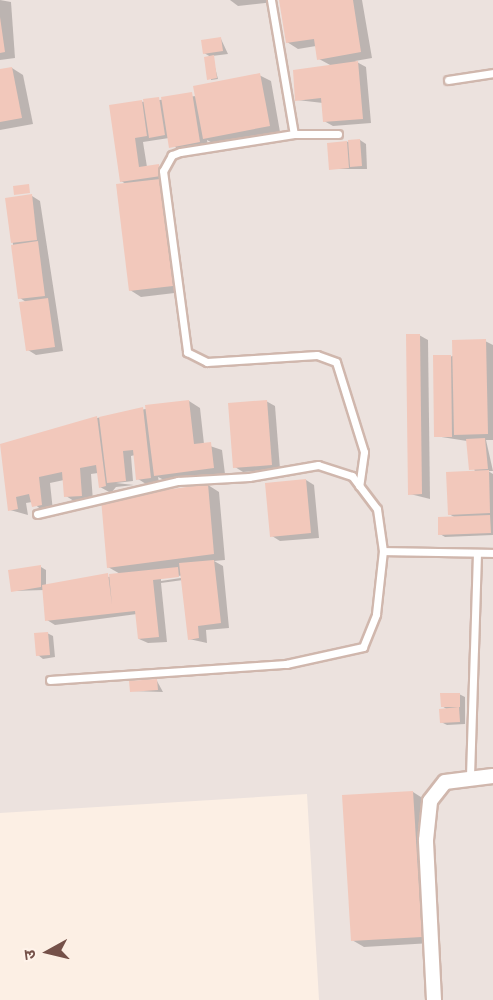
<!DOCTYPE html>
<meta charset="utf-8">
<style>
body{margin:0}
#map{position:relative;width:493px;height:1000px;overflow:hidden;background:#fcefe4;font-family:"Alegreya Sans","Noto Sans Devanagari",sans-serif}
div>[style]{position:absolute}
.industrial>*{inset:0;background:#ece2de}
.shadow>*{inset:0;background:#0003}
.building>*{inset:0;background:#f2c8bb}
.roads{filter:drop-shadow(2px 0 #d0b7ad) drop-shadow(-2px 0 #d0b7ad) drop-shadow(0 2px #d0b7ad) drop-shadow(0 -2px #d0b7ad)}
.lane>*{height:7px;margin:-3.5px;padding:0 3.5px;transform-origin:3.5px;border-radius:3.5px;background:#fff}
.street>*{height:14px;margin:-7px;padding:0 7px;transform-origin:7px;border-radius:7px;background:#fff}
span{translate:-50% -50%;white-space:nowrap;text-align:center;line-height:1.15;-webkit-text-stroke:5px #fff3ea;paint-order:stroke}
.north{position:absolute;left:18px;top:922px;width:60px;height:60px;-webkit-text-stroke:4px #fff3ea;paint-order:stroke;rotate:262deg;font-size:16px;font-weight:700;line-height:24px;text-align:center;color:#755149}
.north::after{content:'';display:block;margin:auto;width:21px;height:27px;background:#755149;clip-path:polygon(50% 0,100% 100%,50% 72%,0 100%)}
</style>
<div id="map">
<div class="industrial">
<i style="clip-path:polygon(0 0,493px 0,493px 1000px,319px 1000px,307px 794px,0 813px)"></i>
</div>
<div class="shadow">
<i style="clip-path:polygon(0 0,11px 2px,15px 58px,0 60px)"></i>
<i style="clip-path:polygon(230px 0,274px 0,274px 2px,238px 6px)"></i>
<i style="clip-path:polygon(280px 0,362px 0,372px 58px,355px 61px,366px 67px,371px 123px,333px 126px,324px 121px,323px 103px,297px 100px,332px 66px,319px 59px,316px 46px,298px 49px,287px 42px)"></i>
<i style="clip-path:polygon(221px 39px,228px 54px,212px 56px,218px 79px,211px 80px,211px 57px,204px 53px)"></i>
<i style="clip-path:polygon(12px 68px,23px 75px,33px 124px,0 130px,0 71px)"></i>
<i style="clip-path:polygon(259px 75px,271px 81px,280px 132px,216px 145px,207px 140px,208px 147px,179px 152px,169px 138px,143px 142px,147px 167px,168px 171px,169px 180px,162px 181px,171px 187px,183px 292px,141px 297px,130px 290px,126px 184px,121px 181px,141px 102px,196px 96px)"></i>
<i style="clip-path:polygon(360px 140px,366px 144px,367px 169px,331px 169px,346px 142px)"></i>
<i style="clip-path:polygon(32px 196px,40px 201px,63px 351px,36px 355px,28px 350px,26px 302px,20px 298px,7px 199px)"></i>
<i style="clip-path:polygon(419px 335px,428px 340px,430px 499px,410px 494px)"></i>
<i style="clip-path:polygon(485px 341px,493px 345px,493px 440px,486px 440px,493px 471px,488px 471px,493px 474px,493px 535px,445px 537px,440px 534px,456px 518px,449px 514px,475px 472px,467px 441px,435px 436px,450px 357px)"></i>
<i style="clip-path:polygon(189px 401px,200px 408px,204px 444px,222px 450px,225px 474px,166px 481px,158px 477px,159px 482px,146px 484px,138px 479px,135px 455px,131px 456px,133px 481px,116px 483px,134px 485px,116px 487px,111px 493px,100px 487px,98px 473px,91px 474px,93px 501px,77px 503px,66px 496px,64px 480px,50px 483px,53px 511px,44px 512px,32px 502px,26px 503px,28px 515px,10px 510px,1px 445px,97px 418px)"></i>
<i style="clip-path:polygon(266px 401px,275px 406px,280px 469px,243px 472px,235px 467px)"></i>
<i style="clip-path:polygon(306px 480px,314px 485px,319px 538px,280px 541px,272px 536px)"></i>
<i style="clip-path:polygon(evenodd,208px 485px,219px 492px,225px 560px,214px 561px,223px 566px,229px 628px,206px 630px,207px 643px,189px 639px,183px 580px,161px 583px,167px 642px,148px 643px,139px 639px,137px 614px,55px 625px,47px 620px,44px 590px,12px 591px,41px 567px,46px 570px,46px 586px,122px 575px,108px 567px,208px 485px,186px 575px,187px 577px,161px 581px,161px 578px,186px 575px)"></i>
<i style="clip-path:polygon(47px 633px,53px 636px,55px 657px,43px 659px,38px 655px)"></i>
<i style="clip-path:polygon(157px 681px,163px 692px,131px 691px)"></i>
<i style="clip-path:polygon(459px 694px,465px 697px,465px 724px,447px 725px,441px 722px,448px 710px,442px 706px)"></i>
<i style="clip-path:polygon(413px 792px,424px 799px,432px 943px,364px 947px,352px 940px)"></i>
</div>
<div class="building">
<i style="clip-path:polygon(279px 0,353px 0,361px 52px,317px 60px,314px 39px,286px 43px)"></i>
<i style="clip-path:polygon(0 17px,5px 52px,0 53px)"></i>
<i style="clip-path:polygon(221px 37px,223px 51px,203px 54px,201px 40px)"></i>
<i style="clip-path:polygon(214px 55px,217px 78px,207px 80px,204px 57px)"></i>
<i style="clip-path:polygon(358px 61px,363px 119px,323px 122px,321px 98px,295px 101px,293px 70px)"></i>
<i style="clip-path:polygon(12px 67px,22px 118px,0 122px,0 69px)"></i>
<i style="clip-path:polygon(260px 73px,270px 126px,203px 139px,193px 86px)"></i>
<i style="clip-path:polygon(192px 92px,200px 142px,169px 148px,161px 97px)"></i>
<i style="clip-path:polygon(159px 97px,165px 135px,149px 138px,143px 99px)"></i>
<i style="clip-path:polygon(142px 100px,147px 136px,135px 138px,139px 167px,159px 164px,161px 176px,120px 182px,109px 105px)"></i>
<i style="clip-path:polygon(360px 139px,362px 166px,350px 167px,348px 140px)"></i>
<i style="clip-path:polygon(347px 141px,349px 168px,329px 170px,327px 143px)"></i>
<i style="clip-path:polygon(160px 179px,173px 286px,129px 291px,116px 184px)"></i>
<i style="clip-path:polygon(29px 184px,30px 193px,14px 195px,13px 186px)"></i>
<i style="clip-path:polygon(32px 194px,37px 240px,11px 243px,5px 198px)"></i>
<i style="clip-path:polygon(38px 241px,45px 296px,18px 299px,11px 245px)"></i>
<i style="clip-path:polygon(48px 298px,55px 347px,26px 351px,19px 302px)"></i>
<i style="clip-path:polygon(406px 334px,420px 334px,422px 494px,408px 495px)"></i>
<i style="clip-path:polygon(486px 339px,488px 434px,454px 435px,452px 340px)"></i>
<i style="clip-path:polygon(433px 355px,451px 355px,452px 437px,434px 437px)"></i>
<i style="clip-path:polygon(189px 400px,194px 444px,211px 442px,214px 468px,154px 476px,145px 405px)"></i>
<i style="clip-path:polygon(267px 400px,272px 465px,233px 468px,228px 403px)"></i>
<i style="clip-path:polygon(143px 407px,151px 478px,136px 480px,133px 450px,123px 451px,126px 481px,107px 483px,99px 417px)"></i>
<i style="clip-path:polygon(97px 416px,106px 486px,99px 488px,96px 465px,80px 468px,82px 496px,64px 497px,62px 472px,39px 477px,42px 505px,32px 507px,29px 494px,16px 497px,18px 509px,8px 511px,0 444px)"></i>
<i style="clip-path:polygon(485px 438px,488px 469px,469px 470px,466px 439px)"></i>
<i style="clip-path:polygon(489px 470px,490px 513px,448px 515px,446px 472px)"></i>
<i style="clip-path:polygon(306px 479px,311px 533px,270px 537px,265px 483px)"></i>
<i style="clip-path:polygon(208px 484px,214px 554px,107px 568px,101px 499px)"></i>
<i style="clip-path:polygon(490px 515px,491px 533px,438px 535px,438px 517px)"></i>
<i style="clip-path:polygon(214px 560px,221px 623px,198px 626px,199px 638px,188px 640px,179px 563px)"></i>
<i style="clip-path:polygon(41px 565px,41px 587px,11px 592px,8px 570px)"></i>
<i style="clip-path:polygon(178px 567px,179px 577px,153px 580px,159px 637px,138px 639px,135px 611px,45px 621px,42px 585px,108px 573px,112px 605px,109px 574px)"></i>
<i style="clip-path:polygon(48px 632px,50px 655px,36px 656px,34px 633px)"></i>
<i style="clip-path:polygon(157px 679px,158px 690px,130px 692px,129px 681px)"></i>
<i style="clip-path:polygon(440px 693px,460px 693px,460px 707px,441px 707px)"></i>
<i style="clip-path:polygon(459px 707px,460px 722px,440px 723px,439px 709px)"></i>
<i style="clip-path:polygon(413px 791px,422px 937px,351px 941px,342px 795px)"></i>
</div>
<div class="roads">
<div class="lane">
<i style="left:271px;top:0;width:136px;rotate:80.3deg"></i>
<i style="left:448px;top:80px;width:46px;rotate:-8.8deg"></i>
<i style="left:338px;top:134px;width:44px;rotate:180deg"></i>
<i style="left:294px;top:134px;width:115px;rotate:171deg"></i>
<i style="left:180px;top:152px;width:9px;rotate:159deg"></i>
<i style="left:172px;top:155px;width:18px;rotate:119deg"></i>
<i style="left:163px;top:171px;width:183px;rotate:82.4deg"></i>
<i style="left:187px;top:352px;width:22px;rotate:27deg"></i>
<i style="left:207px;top:362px;width:110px;rotate:-3.6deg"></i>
<i style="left:317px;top:355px;width:20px;rotate:20deg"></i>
<i style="left:336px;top:362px;width:94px;rotate:72.7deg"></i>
<i style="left:364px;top:452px;width:34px;rotate:98deg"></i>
<i style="left:37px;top:514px;width:145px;rotate:-13.2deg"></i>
<i style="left:178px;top:481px;width:71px;rotate:-3.2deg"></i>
<i style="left:249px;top:477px;width:70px;rotate:-9.9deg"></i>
<i style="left:318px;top:465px;width:36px;rotate:18deg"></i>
<i style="left:352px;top:476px;width:41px;rotate:52.9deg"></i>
<i style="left:377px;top:509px;width:42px;rotate:81.9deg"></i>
<i style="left:50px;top:680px;width:237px;rotate:-3.9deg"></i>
<i style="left:286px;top:664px;width:79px;rotate:-12.4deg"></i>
<i style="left:363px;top:647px;width:35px;rotate:-68deg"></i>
<i style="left:376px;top:614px;width:63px;rotate:-83.7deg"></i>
<i style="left:383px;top:551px;width:110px;rotate:1deg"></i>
<i style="left:470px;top:776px;width:222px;rotate:-88.2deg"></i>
</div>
<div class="street">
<i style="left:434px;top:1000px;width:160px;rotate:-92.9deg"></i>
<i style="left:426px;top:840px;width:39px;rotate:-84deg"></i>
<i style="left:430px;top:801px;width:24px;rotate:-52deg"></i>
<i style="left:445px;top:782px;width:48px;rotate:-7.1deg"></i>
</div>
</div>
<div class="north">उ</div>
</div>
